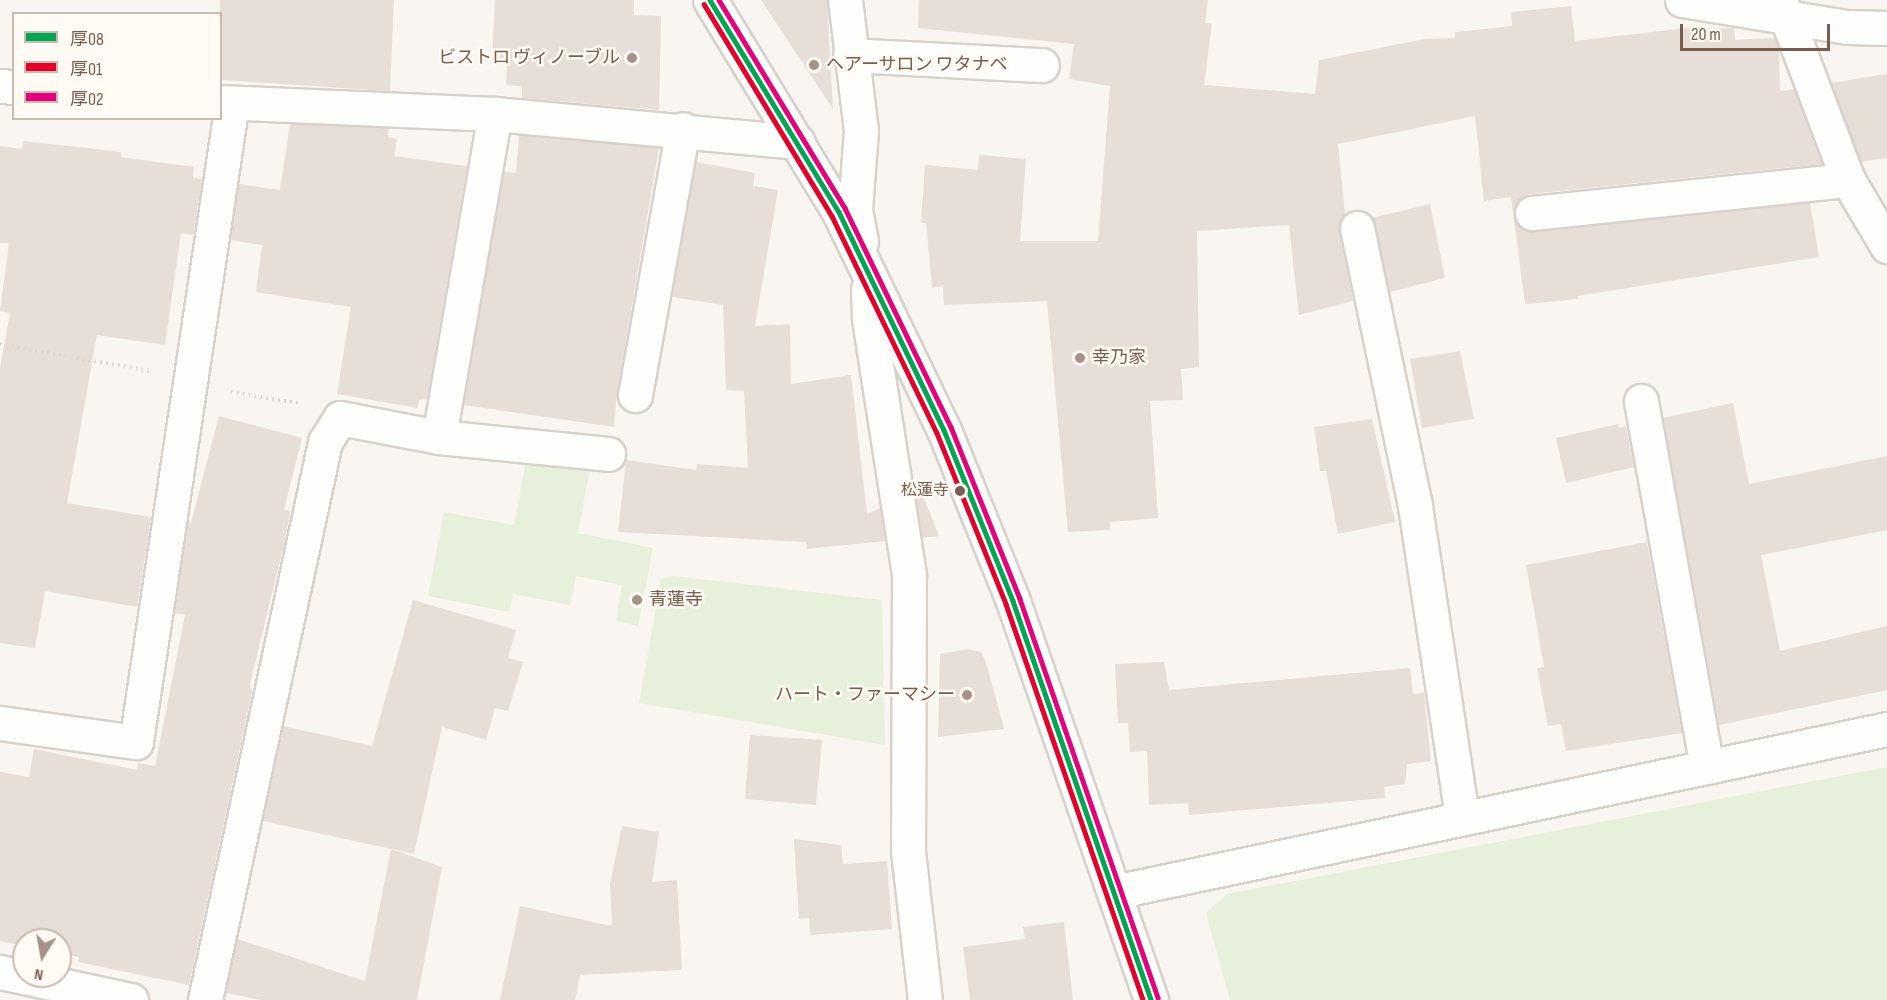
<!DOCTYPE html>
<meta charset="utf-8">
<style>
body{margin:0}
#map{position:relative;width:1887px;height:1000px;overflow:hidden;background:#f9f5f0;font-family:"Sofia Sans Condensed","Noto Sans JP",sans-serif}
div>[style]{position:absolute}
.green>*{inset:0;background:#e7f0db}
.building>*{inset:0;background:#e6ded7}
.path>*{height:4px;margin-top:-2px;transform-origin:0;background:repeating-linear-gradient(90deg,#dcd5d0 0 1.5px,transparent 0 6px)}
.roads{filter:drop-shadow(2px 0 #d7d1cb) drop-shadow(-2px 0 #d7d1cb) drop-shadow(0 2px #d7d1cb) drop-shadow(0 -2px #d7d1cb)}
.minor>*{height:33px;margin:-16.5px;padding:0 16.5px;transform-origin:16.5px;border-radius:16.5px;background:#fefefd}
.bus-1>*{height:4.5px;margin:-2.25px;padding:0 2.25px;transform-origin:2.25px;border-radius:2.25px;background:#00a651}
.bus-2>*{height:4.5px;margin:-2.25px;padding:0 2.25px;transform-origin:2.25px;border-radius:2.25px;background:#e4002b}
.bus-3>*{height:4.5px;margin:-2.25px;padding:0 2.25px;transform-origin:2.25px;border-radius:2.25px;background:#e5007d}
.dots>*{width:16px;height:16px;translate:-50% -50%;box-sizing:border-box;border:3px solid #fffaf3;border-radius:50%}
span{translate:-50% -50%;white-space:nowrap;text-align:center;line-height:1.15;-webkit-text-stroke:5px #fffaf3;paint-order:stroke}
.bus-label{font-size:16px;color:#7a5c4d}
.right{translate:-100% -50%;text-align:right}
.poi-label{font-size:18px;color:#7a5c4d}
.left{translate:0 -50%;text-align:left}
.legend{position:absolute;left:12px;top:12px;width:210px;height:108px;box-sizing:border-box;background:#fffaf3;border:2px solid #cabbb1;margin:0;padding:8px 10px;list-style:none;font-size:18px;color:#7a5c4d}
.legend li{display:flex;align-items:center;gap:12px;height:30px}
.legend b{width:30px;border:2px solid #cabbb1}
.north{position:absolute;left:12px;top:928px;width:60px;height:60px;box-sizing:border-box;background:#fffaf3;border:2px solid #cabbb1;border-radius:50%;rotate:191deg;font-size:16px;font-weight:700;line-height:24px;text-align:center;color:#7a5c4d}
.north::after{content:'';display:block;margin:auto;width:21px;height:27px;background:#a69286;clip-path:polygon(50% 0,100% 100%,50% 72%,0 100%)}
.scale{position:absolute;left:1680px;top:24px;width:150px;height:27px;box-sizing:border-box;border:3px solid #7a5c4d;border-top:0;padding-left:8px;font-size:18px;line-height:21px;white-space:nowrap;color:#7a5c4d;-webkit-text-stroke:4px #fffaf3;paint-order:stroke}
</style>
<div id="map">
<div class="green">
<i style="clip-path:polygon(527px 456px,590px 468px,578px 533px,653px 548px,638px 626px,616px 621px,622px 585px,576px 576px,570px 605px,513px 594px,509px 612px,428px 596px,444px 512px,514px 525px)"></i>
<i style="clip-path:polygon(674px 576px,882px 600px,885px 745px,639px 703px,661px 579px)"></i>
<i style="clip-path:polygon(1887px 767px,1887px 1000px,1230px 1000px,1206px 913px,1227px 894px)"></i>
</div>
<div class="building">
<i style="clip-path:polygon(220px 0,394px 0,390px 91px,220px 80px)"></i>
<i style="clip-path:polygon(495px 0,634px 0,634px 15px,661px 16px,659px 110px,522px 98px,522px 86px,506px 85px,507px 58px,492px 58px)"></i>
<i style="clip-path:polygon(761px 0,827px 0,833px 109px)"></i>
<i style="clip-path:polygon(919px 0,1208px 0,1205px 23px,1212px 24px,1204px 85px,1315px 94px,1319px 60px,1424px 39px,1455px 38px,1455px 32px,1512px 26px,1511px 12px,1571px 6px,1575px 41px,1704px 26px,1705px 29px,1734px 28px,1735px 40px,1774px 38px,1779px 49px,1780px 91px,1794px 89px,1822px 164px,1530px 194px,1515px 205px,1513px 216px,1524px 230px,1534px 232px,1810px 203px,1819px 257px,1578px 296px,1578px 299px,1525px 304px,1511px 197px,1484px 201px,1475px 116px,1338px 144px,1345px 213px,1339px 232px,1353px 301px,1299px 315px,1289px 225px,1197px 231px,1199px 367px,1181px 369px,1183px 400px,1150px 401px,1158px 518px,1110px 522px,1110px 530px,1068px 532px,1047px 301px,944px 305px,943px 286px,932px 288px,926px 223px,921px 223px,925px 165px,978px 170px,979px 155px,1026px 159px,1020px 241px,1098px 241px,1110px 86px,1069px 79px,1074px 44px,918px 28px)"></i>
<i style="clip-path:polygon(1887px 74px,1887px 158px,1861px 162px,1831px 83px)"></i>
<i style="clip-path:polygon(290px 124px,389px 128px,388px 137px,397px 139px,394px 156px,467px 166px,427px 399px,419px 400px,418px 408px,337px 394px,351px 307px,256px 292px,262px 245px,230px 240px,239px 184px,280px 190px)"></i>
<i style="clip-path:polygon(519px 135px,659px 148px,617px 392px,614px 427px,464px 405px,504px 172px,516px 173px)"></i>
<i style="clip-path:polygon(23px 141px,121px 152px,121px 157px,194px 167px,193px 178px,202px 179px,193px 235px,181px 233px,165px 345px,97px 335px,67px 503px,151px 517px,137px 607px,45px 591px,35px 648px,0 643px,0 368px,10px 313px,0 311px,9px 243px,0 243px,0 146px,22px 149px)"></i>
<i style="clip-path:polygon(696px 162px,755px 173px,753px 186px,778px 190px,755px 326px,790px 324px,791px 384px,851px 375px,867px 514px,880px 508px,885px 541px,807px 549px,806px 542px,618px 532px,626px 460px,696px 470px,697px 464px,748px 468px,744px 391px,726px 390px,723px 305px,672px 297px)"></i>
<i style="clip-path:polygon(1430px 204px,1445px 278px,1390px 292px,1372px 218px)"></i>
<i style="clip-path:polygon(1460px 351px,1474px 419px,1422px 428px,1410px 359px)"></i>
<i style="clip-path:polygon(1733px 403px,1749px 484px,1887px 456px,1887px 530px,1761px 555px,1780px 651px,1887px 626px,1887px 690px,1719px 725px,1663px 418px)"></i>
<i style="clip-path:polygon(219px 416px,302px 438px,284px 510px,290px 511px,286px 536px,250px 684px,252px 692px,189px 985px,78px 962px,79px 957px,60px 953px,60px 940px,24px 940px,24px 946px,0 941px,0 772px,29px 777px,34px 749px,137px 770px,138px 763px,155px 766px,185px 615px,174px 613px,188px 523px,191px 523px)"></i>
<i style="clip-path:polygon(1372px 419px,1395px 522px,1338px 534px,1326px 471px,1320px 471px,1314px 427px)"></i>
<i style="clip-path:polygon(1618px 424px,1619px 428px,1626px 426px,1634px 467px,1566px 483px,1556px 438px)"></i>
<i style="clip-path:polygon(921px 491px,939px 536px,922px 538px,915px 494px)"></i>
<i style="clip-path:polygon(1647px 542px,1682px 733px,1566px 751px,1561px 724px,1548px 726px,1537px 668px,1544px 667px,1526px 565px)"></i>
<i style="clip-path:polygon(413px 600px,516px 630px,508px 658px,523px 662px,508px 711px,495px 708px,486px 740px,442px 727px,414px 854px,263px 821px,283px 726px,372px 746px)"></i>
<i style="clip-path:polygon(967px 649px,981px 652px,986px 662px,1004px 729px,938px 737px,940px 654px)"></i>
<i style="clip-path:polygon(1164px 662px,1169px 690px,1410px 668px,1413px 694px,1424px 693px,1431px 761px,1407px 764px,1405px 784px,1384px 787px,1385px 798px,1189px 815px,1188px 803px,1149px 805px,1147px 751px,1130px 752px,1128px 723px,1118px 723px,1115px 664px)"></i>
<i style="clip-path:polygon(750px 735px,822px 740px,816px 805px,745px 799px)"></i>
<i style="clip-path:polygon(622px 826px,659px 832px,652px 882px,677px 880px,682px 970px,580px 975px,575px 1000px,500px 1000px,520px 906px,612px 926px,610px 884px)"></i>
<i style="clip-path:polygon(794px 839px,841px 845px,843px 864px,887px 861px,892px 929px,810px 935px,809px 918px,799px 919px)"></i>
<i style="clip-path:polygon(391px 849px,442px 867px,417px 1000px,261px 1000px,226px 993px,237px 939px,365px 981px)"></i>
<i style="clip-path:polygon(1064px 922px,1073px 1000px,970px 1000px,963px 947px,1025px 939px,1023px 927px)"></i>
</div>
<div class="path">
<i style="left:0;top:344px;width:152px;rotate:10.2deg"></i>
<i style="left:231px;top:392px;width:68px;rotate:9.3deg"></i>
</div>
<div class="roads">
<div class="minor">
<i style="left:710px;top:0;width:248px;rotate:58.7deg"></i>
<i style="left:839px;top:212px;width:242px;rotate:64.3deg"></i>
<i style="left:944px;top:430px;width:184px;rotate:68deg"></i>
<i style="left:1013px;top:601px;width:422px;rotate:70.9deg"></i>
<i style="left:845px;top:0;width:131px;rotate:83deg"></i>
<i style="left:861px;top:130px;width:80px;rotate:94.3deg"></i>
<i style="left:855px;top:210px;width:32px;rotate:79deg"></i>
<i style="left:1682px;top:0;width:167px;rotate:9.3deg"></i>
<i style="left:1847px;top:27px;width:40px;rotate:1.4deg"></i>
<i style="left:1780px;top:0;width:192px;rotate:69.3deg"></i>
<i style="left:1848px;top:180px;width:77px;rotate:59.4deg"></i>
<i style="left:850px;top:55px;width:192px;rotate:3deg"></i>
<i style="left:0;top:86px;width:14px;rotate:4deg"></i>
<i style="left:220px;top:102px;width:275px;rotate:2.5deg"></i>
<i style="left:495px;top:114px;width:304px;rotate:5.3deg"></i>
<i style="left:1532px;top:213px;width:318px;rotate:-6deg"></i>
<i style="left:1357px;top:228px;width:284px;rotate:78.2deg"></i>
<i style="left:1415px;top:506px;width:316px;rotate:81.4deg"></i>
<i style="left:868px;top:289px;width:30px;rotate:88deg"></i>
<i style="left:869px;top:319px;width:258px;rotate:81.1deg"></i>
<i style="left:909px;top:574px;width:277px;rotate:90.2deg"></i>
<i style="left:908px;top:851px;width:150px;rotate:83.5deg"></i>
<i style="left:635px;top:395px;width:270px;rotate:-79.8deg"></i>
<i style="left:1641px;top:401px;width:372px;rotate:79.8deg"></i>
<i style="left:439px;top:437px;width:328px;rotate:-80.2deg"></i>
<i style="left:0;top:723px;width:137px;rotate:8deg"></i>
<i style="left:136px;top:742px;width:646px;rotate:-81.46deg"></i>
<i style="left:1114px;top:892px;width:790px;rotate:-11.91deg"></i>
<i style="left:0;top:972px;width:134px;rotate:12.1deg"></i>
<i style="left:205px;top:1000px;width:571px;rotate:-77.86deg"></i>
<i style="left:325px;top:442px;width:28px;rotate:-58deg"></i>
<i style="left:340px;top:418px;width:101px;rotate:10.9deg"></i>
<i style="left:439px;top:437px;width:170px;rotate:5.7deg"></i>
</div>
</div>
<div class="bus-1">
<i style="left:710px;top:0;width:248px;rotate:58.7deg"></i>
<i style="left:839px;top:212px;width:242px;rotate:64.3deg"></i>
<i style="left:944px;top:430px;width:184px;rotate:68deg"></i>
<i style="left:1013px;top:601px;width:422px;rotate:70.9deg"></i>
</div>
<div class="bus-2">
<i style="left:704px;top:4px;width:248px;rotate:58.9deg"></i>
<i style="left:832px;top:216px;width:241px;rotate:64.2deg"></i>
<i style="left:937px;top:433px;width:184px;rotate:68deg"></i>
<i style="left:1006px;top:604px;width:419px;rotate:70.9deg"></i>
</div>
<div class="bus-3">
<i style="left:719px;top:0;width:243px;rotate:58.8deg"></i>
<i style="left:845px;top:208px;width:243px;rotate:64.2deg"></i>
<i style="left:951px;top:427px;width:185px;rotate:68.1deg"></i>
<i style="left:1020px;top:599px;width:422px;rotate:70.9deg"></i>
</div>
<div class="dots">
<i style="left:632px;top:58px;background:#a69286"></i>
<i style="left:814px;top:65px;background:#a69286"></i>
<i style="left:1080px;top:358px;background:#a69286"></i>
<i style="left:960px;top:491px;background:#7a5c4d"></i>
<i style="left:637px;top:600px;background:#a69286"></i>
<i style="left:967px;top:695px;background:#a69286"></i>
</div>
<div class="bus-label">
<span class="right" style="left:949px;top:491px">松蓮寺</span>
</div>
<div class="poi-label">
<span class="right" style="left:620px;top:58px">ビストロ ヴィノーブル</span>
<span class="left" style="left:826px;top:65px">ヘアーサロン ワタナベ</span>
<span class="left" style="left:1092px;top:358px">幸乃家</span>
<span class="left" style="left:649px;top:600px">青蓮寺</span>
<span class="right" style="left:955px;top:695px">ハート・ファーマシー</span>
</div>
<ul class="legend">
<li><b style="height:8px;background:#00a651"></b>厚08</li>
<li><b style="height:8px;background:#e4002b"></b>厚01</li>
<li><b style="height:8px;background:#e5007d"></b>厚02</li>
</ul>
<div class="north">N</div>
<div class="scale">20 m</div>
</div>
